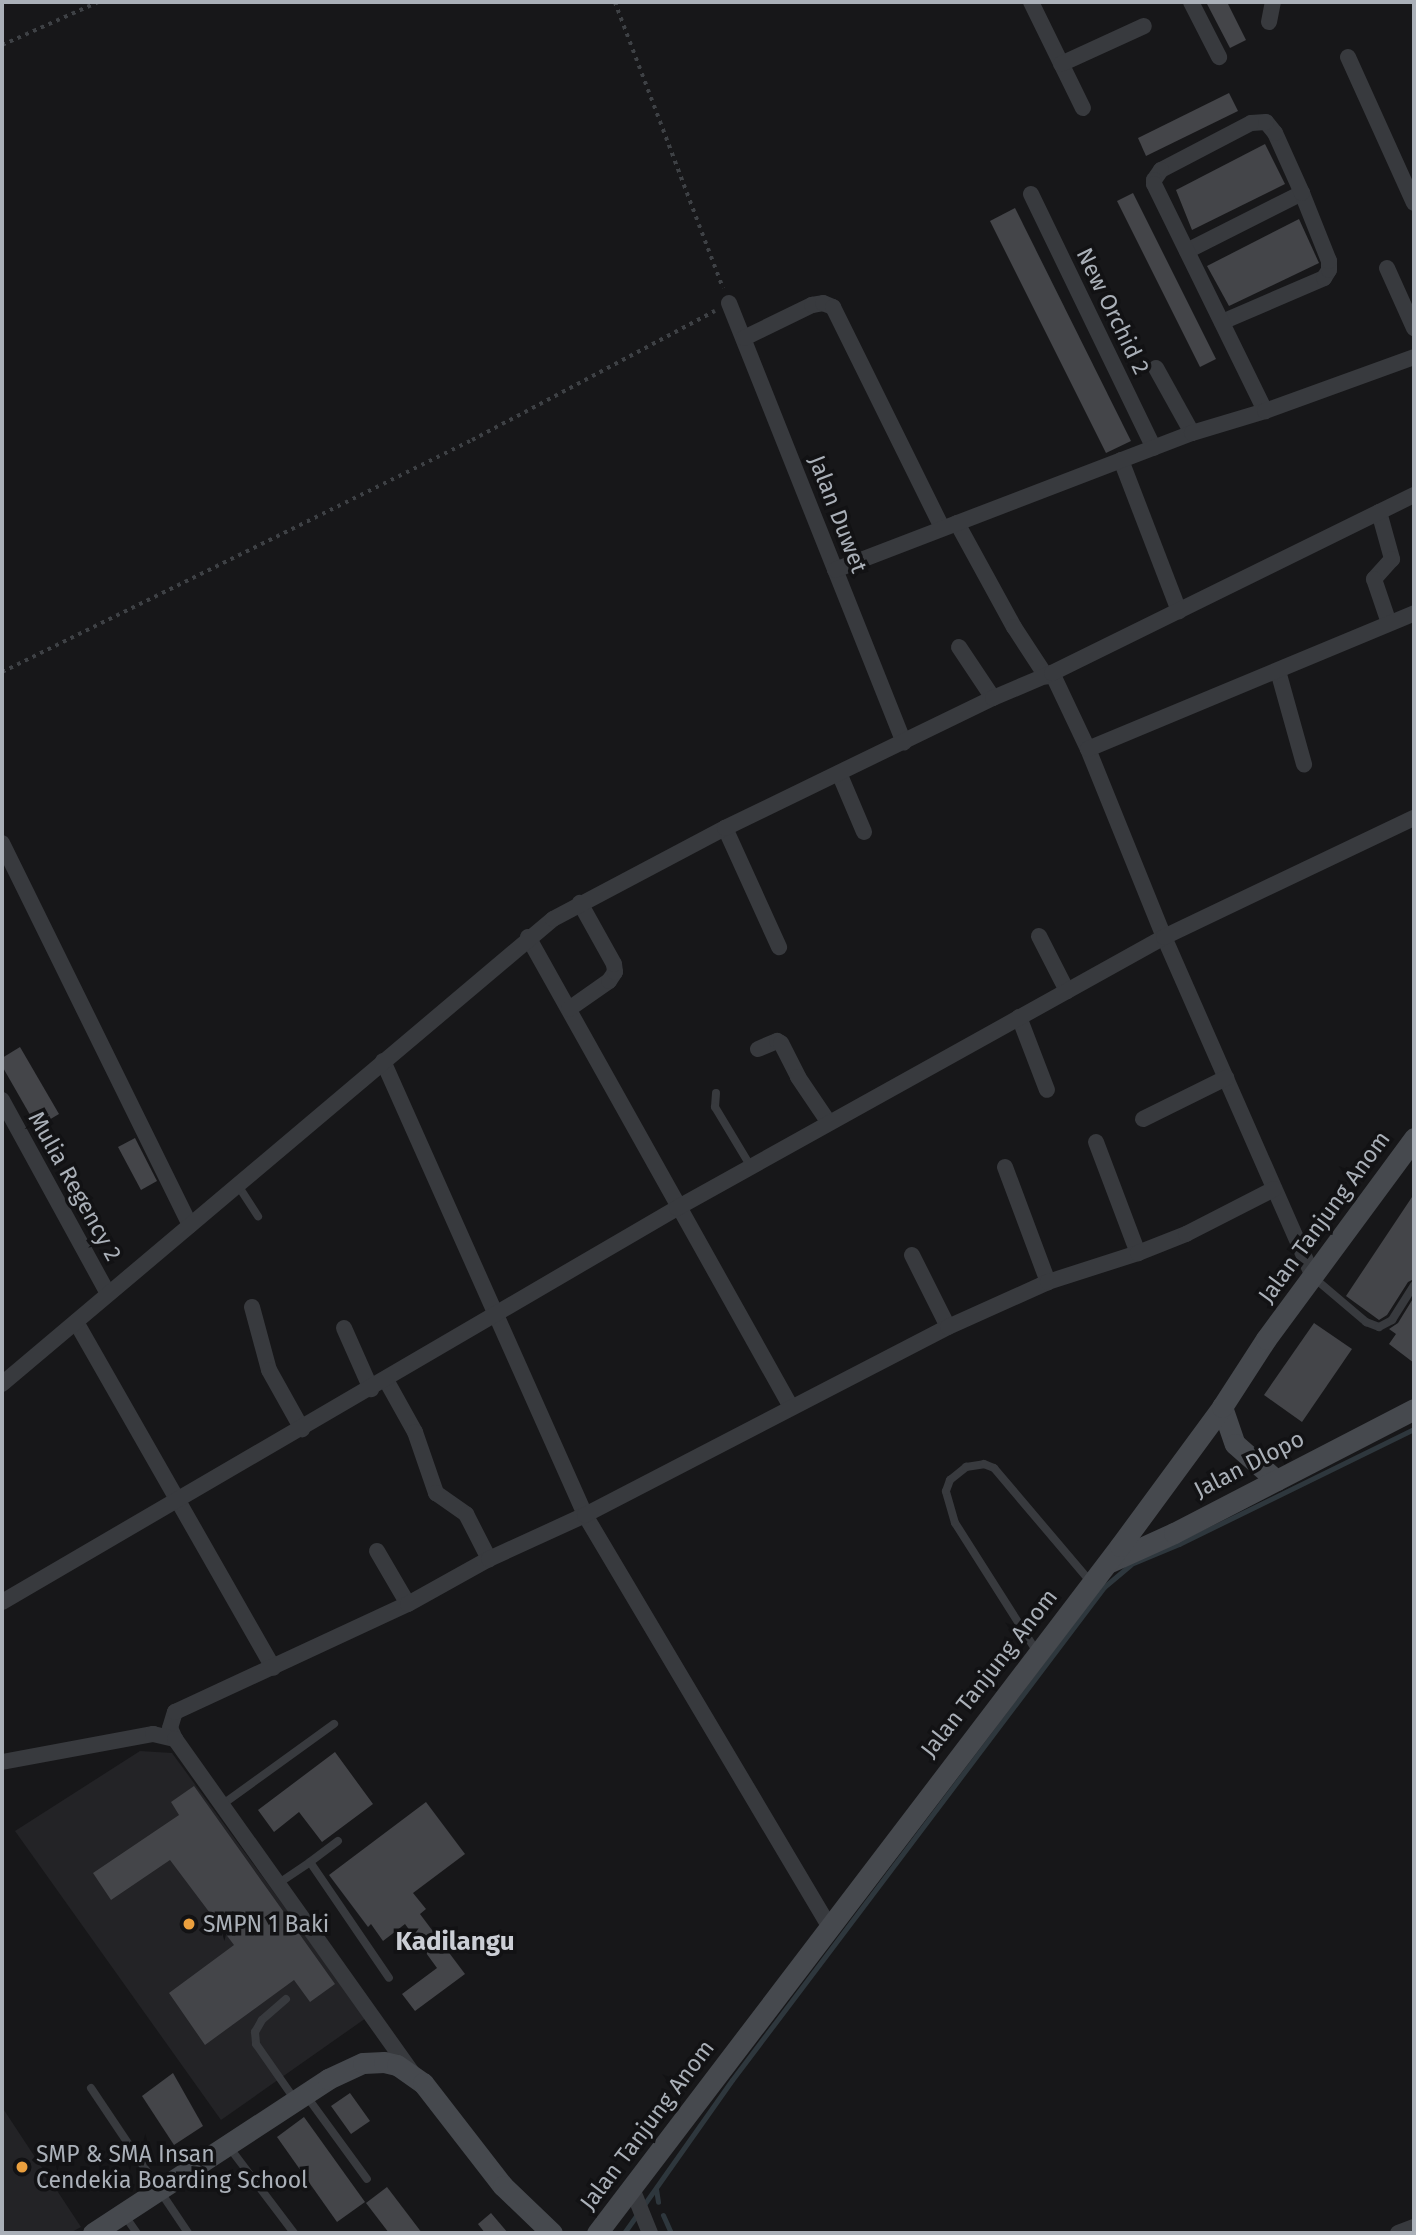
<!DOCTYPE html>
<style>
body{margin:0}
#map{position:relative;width:1416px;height:2235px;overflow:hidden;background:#171719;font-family:"Fira Sans",sans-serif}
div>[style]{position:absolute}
.built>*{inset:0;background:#232326}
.stream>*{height:5px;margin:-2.5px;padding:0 2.5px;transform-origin:2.5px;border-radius:2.5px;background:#2e373d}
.building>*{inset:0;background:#444549}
.path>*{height:3.5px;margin-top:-1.75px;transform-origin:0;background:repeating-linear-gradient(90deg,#3e4145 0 3.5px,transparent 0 8.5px)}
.lane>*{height:8px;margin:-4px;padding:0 4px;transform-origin:4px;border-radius:4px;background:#383a3e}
.street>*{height:16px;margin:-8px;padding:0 8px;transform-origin:8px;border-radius:8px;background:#383a3e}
.secondary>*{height:21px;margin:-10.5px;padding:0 10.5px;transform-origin:10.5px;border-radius:10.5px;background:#46494e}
.dots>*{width:19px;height:19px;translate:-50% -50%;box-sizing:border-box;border:4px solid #121214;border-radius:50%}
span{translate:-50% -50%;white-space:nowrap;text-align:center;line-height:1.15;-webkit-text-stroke:7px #121214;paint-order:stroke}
.street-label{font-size:23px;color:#aab0b8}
.poi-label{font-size:23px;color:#aab0b8}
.left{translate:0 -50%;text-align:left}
.quarter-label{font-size:26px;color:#cbced5;font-weight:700}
.frame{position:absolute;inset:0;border:4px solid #aab0b8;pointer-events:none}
</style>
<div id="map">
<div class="built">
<i style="clip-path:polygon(140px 1751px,172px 1753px,366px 2018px,221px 2120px,15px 1831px)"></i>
<i style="clip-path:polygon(2px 2107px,81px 2227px,70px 2233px,2px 2233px)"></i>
</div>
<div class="stream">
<i style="left:656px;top:2189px;width:13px;rotate:81deg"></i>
<i style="left:663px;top:2215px;width:20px;rotate:66deg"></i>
<i style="left:624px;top:2233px;width:187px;rotate:-54.8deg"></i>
<i style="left:732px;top:2080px;width:618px;rotate:-52.96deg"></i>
<i style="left:1104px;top:1587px;width:35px;rotate:-40deg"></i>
<i style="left:1131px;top:1564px;width:52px;rotate:-22.6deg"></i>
<i style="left:1179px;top:1544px;width:262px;rotate:-26.1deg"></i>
</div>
<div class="building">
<i style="clip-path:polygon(1206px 2px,1227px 2px,1246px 40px,1230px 48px)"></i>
<i style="clip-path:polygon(1229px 93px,1238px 111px,1146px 156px,1138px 138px)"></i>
<i style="clip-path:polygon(1265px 144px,1285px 184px,1192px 230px,1176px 190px)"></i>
<i style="clip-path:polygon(1133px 193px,1216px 359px,1200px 367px,1117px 201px)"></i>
<i style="clip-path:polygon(1015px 208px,1131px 441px,1106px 453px,990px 221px)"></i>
<i style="clip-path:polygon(1299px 219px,1319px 263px,1229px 306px,1207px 266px)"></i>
<i style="clip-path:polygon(20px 1047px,59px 1114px,37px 1127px,2px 1066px,2px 1058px)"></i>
<i style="clip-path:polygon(135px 1138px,157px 1181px,141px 1190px,118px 1147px)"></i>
<i style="clip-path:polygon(1414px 1194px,1414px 1279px,1408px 1282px,1387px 1315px,1379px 1320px,1346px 1296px)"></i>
<i style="clip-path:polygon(1414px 1297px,1414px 1363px,1389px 1344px,1396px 1334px,1389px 1329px,1398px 1323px)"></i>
<i style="clip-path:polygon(1314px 1323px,1352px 1349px,1302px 1422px,1264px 1395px)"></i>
<i style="clip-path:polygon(335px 1752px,373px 1804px,322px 1842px,299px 1812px,274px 1832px,258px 1810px)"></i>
<i style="clip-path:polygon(194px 1786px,335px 1984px,310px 2002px,294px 1980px,205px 2045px,169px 1993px,234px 1945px,170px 1860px,111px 1900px,93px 1873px,179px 1815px,171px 1802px)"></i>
<i style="clip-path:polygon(426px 1802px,465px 1854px,413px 1893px,426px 1909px,420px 1914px,465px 1974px,415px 2011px,402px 1994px,437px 1968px,405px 1924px,383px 1941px,371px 1924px,368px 1927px,329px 1875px)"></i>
<i style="clip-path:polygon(173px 2073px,203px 2126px,174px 2145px,142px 2096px)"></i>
<i style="clip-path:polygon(350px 2093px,370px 2121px,351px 2134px,331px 2106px)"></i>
<i style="clip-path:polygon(304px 2117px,365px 2202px,337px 2222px,277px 2137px)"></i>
<i style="clip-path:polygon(387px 2187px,422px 2233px,389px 2233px,366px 2203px)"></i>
<i style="clip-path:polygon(491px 2213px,508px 2233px,485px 2233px,478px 2224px)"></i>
</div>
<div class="path">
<i style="left:615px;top:2px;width:306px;rotate:69.3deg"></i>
<i style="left:2px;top:45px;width:105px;rotate:-24.1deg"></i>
<i style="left:2px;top:672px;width:524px;rotate:-26.27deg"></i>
<i style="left:472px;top:440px;width:275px;rotate:-28deg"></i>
</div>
<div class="lane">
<i style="left:716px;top:1093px;width:14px;rotate:94deg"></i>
<i style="left:715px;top:1107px;width:70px;rotate:59deg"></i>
<i style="left:239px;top:1187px;width:35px;rotate:57deg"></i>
<i style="left:1313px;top:1277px;width:70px;rotate:40.3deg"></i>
<i style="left:1366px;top:1322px;width:14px;rotate:21deg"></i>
<i style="left:1379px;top:1327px;width:15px;rotate:-28deg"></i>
<i style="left:1392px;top:1320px;width:41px;rotate:-57.8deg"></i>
<i style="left:1037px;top:1652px;width:153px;rotate:-122.4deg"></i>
<i style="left:955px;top:1523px;width:33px;rotate:-106deg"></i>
<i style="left:946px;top:1491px;width:12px;rotate:-70deg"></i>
<i style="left:950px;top:1480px;width:21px;rotate:-39deg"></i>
<i style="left:966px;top:1467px;width:18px;rotate:-9deg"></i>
<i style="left:984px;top:1464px;width:11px;rotate:22deg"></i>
<i style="left:994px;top:1468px;width:148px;rotate:49.7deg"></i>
<i style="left:223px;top:1804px;width:137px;rotate:-35.8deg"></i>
<i style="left:310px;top:1862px;width:35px;rotate:-37deg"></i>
<i style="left:279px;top:1883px;width:37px;rotate:-34deg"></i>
<i style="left:310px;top:1862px;width:140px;rotate:55.7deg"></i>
<i style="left:286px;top:1999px;width:32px;rotate:139deg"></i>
<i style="left:262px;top:2020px;width:14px;rotate:120deg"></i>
<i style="left:255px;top:2032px;width:12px;rotate:85deg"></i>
<i style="left:256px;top:2044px;width:68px;rotate:55.1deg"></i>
<i style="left:91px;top:2088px;width:174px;rotate:56.2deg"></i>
<i style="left:305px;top:2094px;width:105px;rotate:53.9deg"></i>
<i style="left:229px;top:2147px;width:108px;rotate:52.9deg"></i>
<i style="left:125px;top:2216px;width:21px;rotate:55deg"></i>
</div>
<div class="street">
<i style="left:1031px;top:2px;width:118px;rotate:63.9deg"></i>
<i style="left:1191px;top:2px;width:62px;rotate:63deg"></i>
<i style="left:1269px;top:22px;width:20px;rotate:-79deg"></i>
<i style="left:1348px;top:57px;width:160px;rotate:65.7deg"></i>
<i style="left:1061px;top:64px;width:91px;rotate:-24.6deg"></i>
<i style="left:1031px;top:194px;width:282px;rotate:64.2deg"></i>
<i style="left:1187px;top:251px;width:129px;rotate:-26.8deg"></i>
<i style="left:1387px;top:268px;width:66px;rotate:65.8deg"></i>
<i style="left:729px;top:303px;width:473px;rotate:68.3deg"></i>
<i style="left:1222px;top:322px;width:111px;rotate:-23.3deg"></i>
<i style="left:1324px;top:278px;width:9px;rotate:-58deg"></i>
<i style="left:1329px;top:270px;width:9px;rotate:-90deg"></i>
<i style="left:1329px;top:261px;width:73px;rotate:-111.7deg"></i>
<i style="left:1302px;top:193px;width:66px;rotate:-114.2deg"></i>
<i style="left:1275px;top:133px;width:14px;rotate:-129deg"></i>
<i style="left:1266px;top:122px;width:15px;rotate:176deg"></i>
<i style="left:1251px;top:123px;width:102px;rotate:152.4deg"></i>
<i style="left:1161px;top:170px;width:12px;rotate:125deg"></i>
<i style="left:1154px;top:180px;width:4px;rotate:90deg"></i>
<i style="left:1154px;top:184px;width:253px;rotate:63.9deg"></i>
<i style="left:744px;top:338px;width:76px;rotate:-25.9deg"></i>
<i style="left:812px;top:305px;width:11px;rotate:-10deg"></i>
<i style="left:823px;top:303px;width:11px;rotate:22deg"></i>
<i style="left:833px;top:307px;width:246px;rotate:63.7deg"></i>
<i style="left:1156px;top:368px;width:74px;rotate:61deg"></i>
<i style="left:1121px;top:460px;width:162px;rotate:69deg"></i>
<i style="left:1379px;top:512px;width:49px;rotate:74.5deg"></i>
<i style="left:1392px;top:559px;width:27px;rotate:132deg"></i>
<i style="left:1374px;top:579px;width:46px;rotate:71.2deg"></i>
<i style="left:957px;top:523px;width:119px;rotate:61.3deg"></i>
<i style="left:1014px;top:627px;width:59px;rotate:56.9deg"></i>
<i style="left:835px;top:570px;width:382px;rotate:-21deg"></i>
<i style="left:1192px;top:433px;width:76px;rotate:-16.8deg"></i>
<i style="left:1265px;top:411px;width:158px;rotate:-19.9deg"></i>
<i style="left:959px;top:647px;width:61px;rotate:56.3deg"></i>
<i style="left:1278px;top:671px;width:97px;rotate:74.4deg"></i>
<i style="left:1052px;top:673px;width:84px;rotate:64.7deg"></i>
<i style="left:1088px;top:749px;width:203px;rotate:68deg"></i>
<i style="left:1164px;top:937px;width:371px;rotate:66.3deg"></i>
<i style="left:1088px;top:749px;width:353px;rotate:-22.6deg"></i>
<i style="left:839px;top:773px;width:64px;rotate:67deg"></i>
<i style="left:725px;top:828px;width:131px;rotate:65.6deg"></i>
<i style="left:2px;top:843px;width:426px;rotate:63.8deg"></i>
<i style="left:1039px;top:936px;width:62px;rotate:63deg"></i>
<i style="left:528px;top:937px;width:539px;rotate:60.77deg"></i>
<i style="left:569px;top:1009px;width:49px;rotate:-35deg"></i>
<i style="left:609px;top:981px;width:11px;rotate:-56deg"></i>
<i style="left:615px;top:972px;width:8px;rotate:-97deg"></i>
<i style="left:614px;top:964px;width:70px;rotate:-119.1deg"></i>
<i style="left:1019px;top:1017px;width:78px;rotate:69deg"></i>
<i style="left:758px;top:1049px;width:21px;rotate:-23deg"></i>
<i style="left:777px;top:1041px;width:4px;rotate:27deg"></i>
<i style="left:781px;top:1043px;width:38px;rotate:63deg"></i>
<i style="left:798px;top:1077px;width:55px;rotate:56deg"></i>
<i style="left:383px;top:1061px;width:497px;rotate:66deg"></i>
<i style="left:585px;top:1515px;width:480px;rotate:59.3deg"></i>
<i style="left:2px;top:1100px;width:221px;rotate:61.3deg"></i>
<i style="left:1143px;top:1119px;width:93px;rotate:-26.3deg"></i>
<i style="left:1096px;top:1142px;width:119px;rotate:69.3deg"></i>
<i style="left:1005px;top:1167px;width:123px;rotate:69.5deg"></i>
<i style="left:912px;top:1255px;width:80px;rotate:63.4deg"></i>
<i style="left:252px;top:1307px;width:65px;rotate:74.9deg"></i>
<i style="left:269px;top:1370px;width:68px;rotate:60.8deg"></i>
<i style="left:76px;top:1322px;width:398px;rotate:60.3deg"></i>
<i style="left:344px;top:1328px;width:67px;rotate:66.1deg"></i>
<i style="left:386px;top:1380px;width:60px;rotate:60.9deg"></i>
<i style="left:415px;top:1432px;width:65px;rotate:71deg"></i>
<i style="left:436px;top:1493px;width:37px;rotate:35deg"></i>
<i style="left:466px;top:1514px;width:51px;rotate:62.9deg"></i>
<i style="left:2px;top:1384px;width:721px;rotate:-40.16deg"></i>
<i style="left:553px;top:919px;width:195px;rotate:-27.9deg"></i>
<i style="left:725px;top:828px;width:298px;rotate:-25.9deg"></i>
<i style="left:993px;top:698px;width:64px;rotate:-23deg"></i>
<i style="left:1052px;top:673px;width:403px;rotate:-26.2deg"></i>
<i style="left:377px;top:1551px;width:61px;rotate:59.7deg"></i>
<i style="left:2px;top:1602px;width:782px;rotate:-30.27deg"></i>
<i style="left:677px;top:1208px;width:557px;rotate:-29.09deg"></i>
<i style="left:1164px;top:937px;width:277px;rotate:-25.5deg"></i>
<i style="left:175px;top:1739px;width:12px;rotate:-114deg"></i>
<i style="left:170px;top:1728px;width:17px;rotate:-73deg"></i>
<i style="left:175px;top:1712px;width:257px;rotate:-24.9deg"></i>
<i style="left:408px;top:1604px;width:93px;rotate:-29.1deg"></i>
<i style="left:489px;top:1559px;width:106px;rotate:-24.6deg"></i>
<i style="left:585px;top:1515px;width:409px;rotate:-27.4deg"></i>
<i style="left:948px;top:1327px;width:110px;rotate:-24.2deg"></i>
<i style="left:1048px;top:1282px;width:95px;rotate:-17.9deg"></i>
<i style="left:1138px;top:1253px;width:52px;rotate:-21.6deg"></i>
<i style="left:1186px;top:1234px;width:99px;rotate:-27.1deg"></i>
<i style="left:2px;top:1762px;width:154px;rotate:-10.5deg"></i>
<i style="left:153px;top:1734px;width:23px;rotate:13deg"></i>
<i style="left:175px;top:1739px;width:409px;rotate:54.6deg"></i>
<i style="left:631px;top:2186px;width:51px;rotate:68deg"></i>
<i style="left:1398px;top:2233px;width:17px;rotate:-21deg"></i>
</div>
<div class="secondary">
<i style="left:1222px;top:1407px;width:39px;rotate:71deg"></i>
<i style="left:1235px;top:1444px;width:55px;rotate:41.3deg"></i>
<i style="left:1110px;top:1562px;width:70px;rotate:-24.4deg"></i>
<i style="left:1174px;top:1533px;width:270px;rotate:-27.3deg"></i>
<i style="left:93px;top:2233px;width:281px;rotate:-33.2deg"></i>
<i style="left:328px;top:2079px;width:38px;rotate:-25deg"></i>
<i style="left:363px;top:2063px;width:21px;rotate:-3deg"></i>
<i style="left:384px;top:2062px;width:13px;rotate:13deg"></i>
<i style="left:397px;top:2065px;width:32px;rotate:35deg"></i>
<i style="left:423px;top:2083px;width:130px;rotate:52.2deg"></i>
<i style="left:503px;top:2186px;width:68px;rotate:43.8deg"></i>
<i style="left:597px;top:2233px;width:863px;rotate:-52.72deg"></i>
<i style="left:1120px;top:1546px;width:172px;rotate:-53.7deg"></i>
<i style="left:1222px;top:1407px;width:81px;rotate:-57.1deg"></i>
<i style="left:1266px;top:1339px;width:250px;rotate:-53.6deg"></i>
</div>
<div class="dots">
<i style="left:189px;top:1924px;background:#ea9f3e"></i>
<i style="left:22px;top:2167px;background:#ea9f3e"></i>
</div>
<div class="street-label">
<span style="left:1113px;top:311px;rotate:64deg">New Orchid 2</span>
<span style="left:838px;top:514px;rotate:69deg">Jalan Duwet</span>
<span style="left:75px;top:1186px;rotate:61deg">Mulia Regency 2</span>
<span style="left:1324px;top:1217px;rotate:-54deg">Jalan Tanjung Anom</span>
<span style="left:1249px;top:1464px;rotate:-27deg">Jalan Dlopo</span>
<span style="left:989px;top:1673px;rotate:-52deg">Jalan Tanjung Anom</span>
<span style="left:647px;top:2125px;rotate:-53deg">Jalan Tanjung Anom</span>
</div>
<div class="poi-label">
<span class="left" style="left:203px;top:1924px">SMPN 1 Baki</span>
<span class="left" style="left:36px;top:2167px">SMP &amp; SMA Insan<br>Cendekia Boarding School</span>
</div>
<div class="quarter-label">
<span style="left:455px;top:1942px">Kadilangu</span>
</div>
<div class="frame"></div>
</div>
